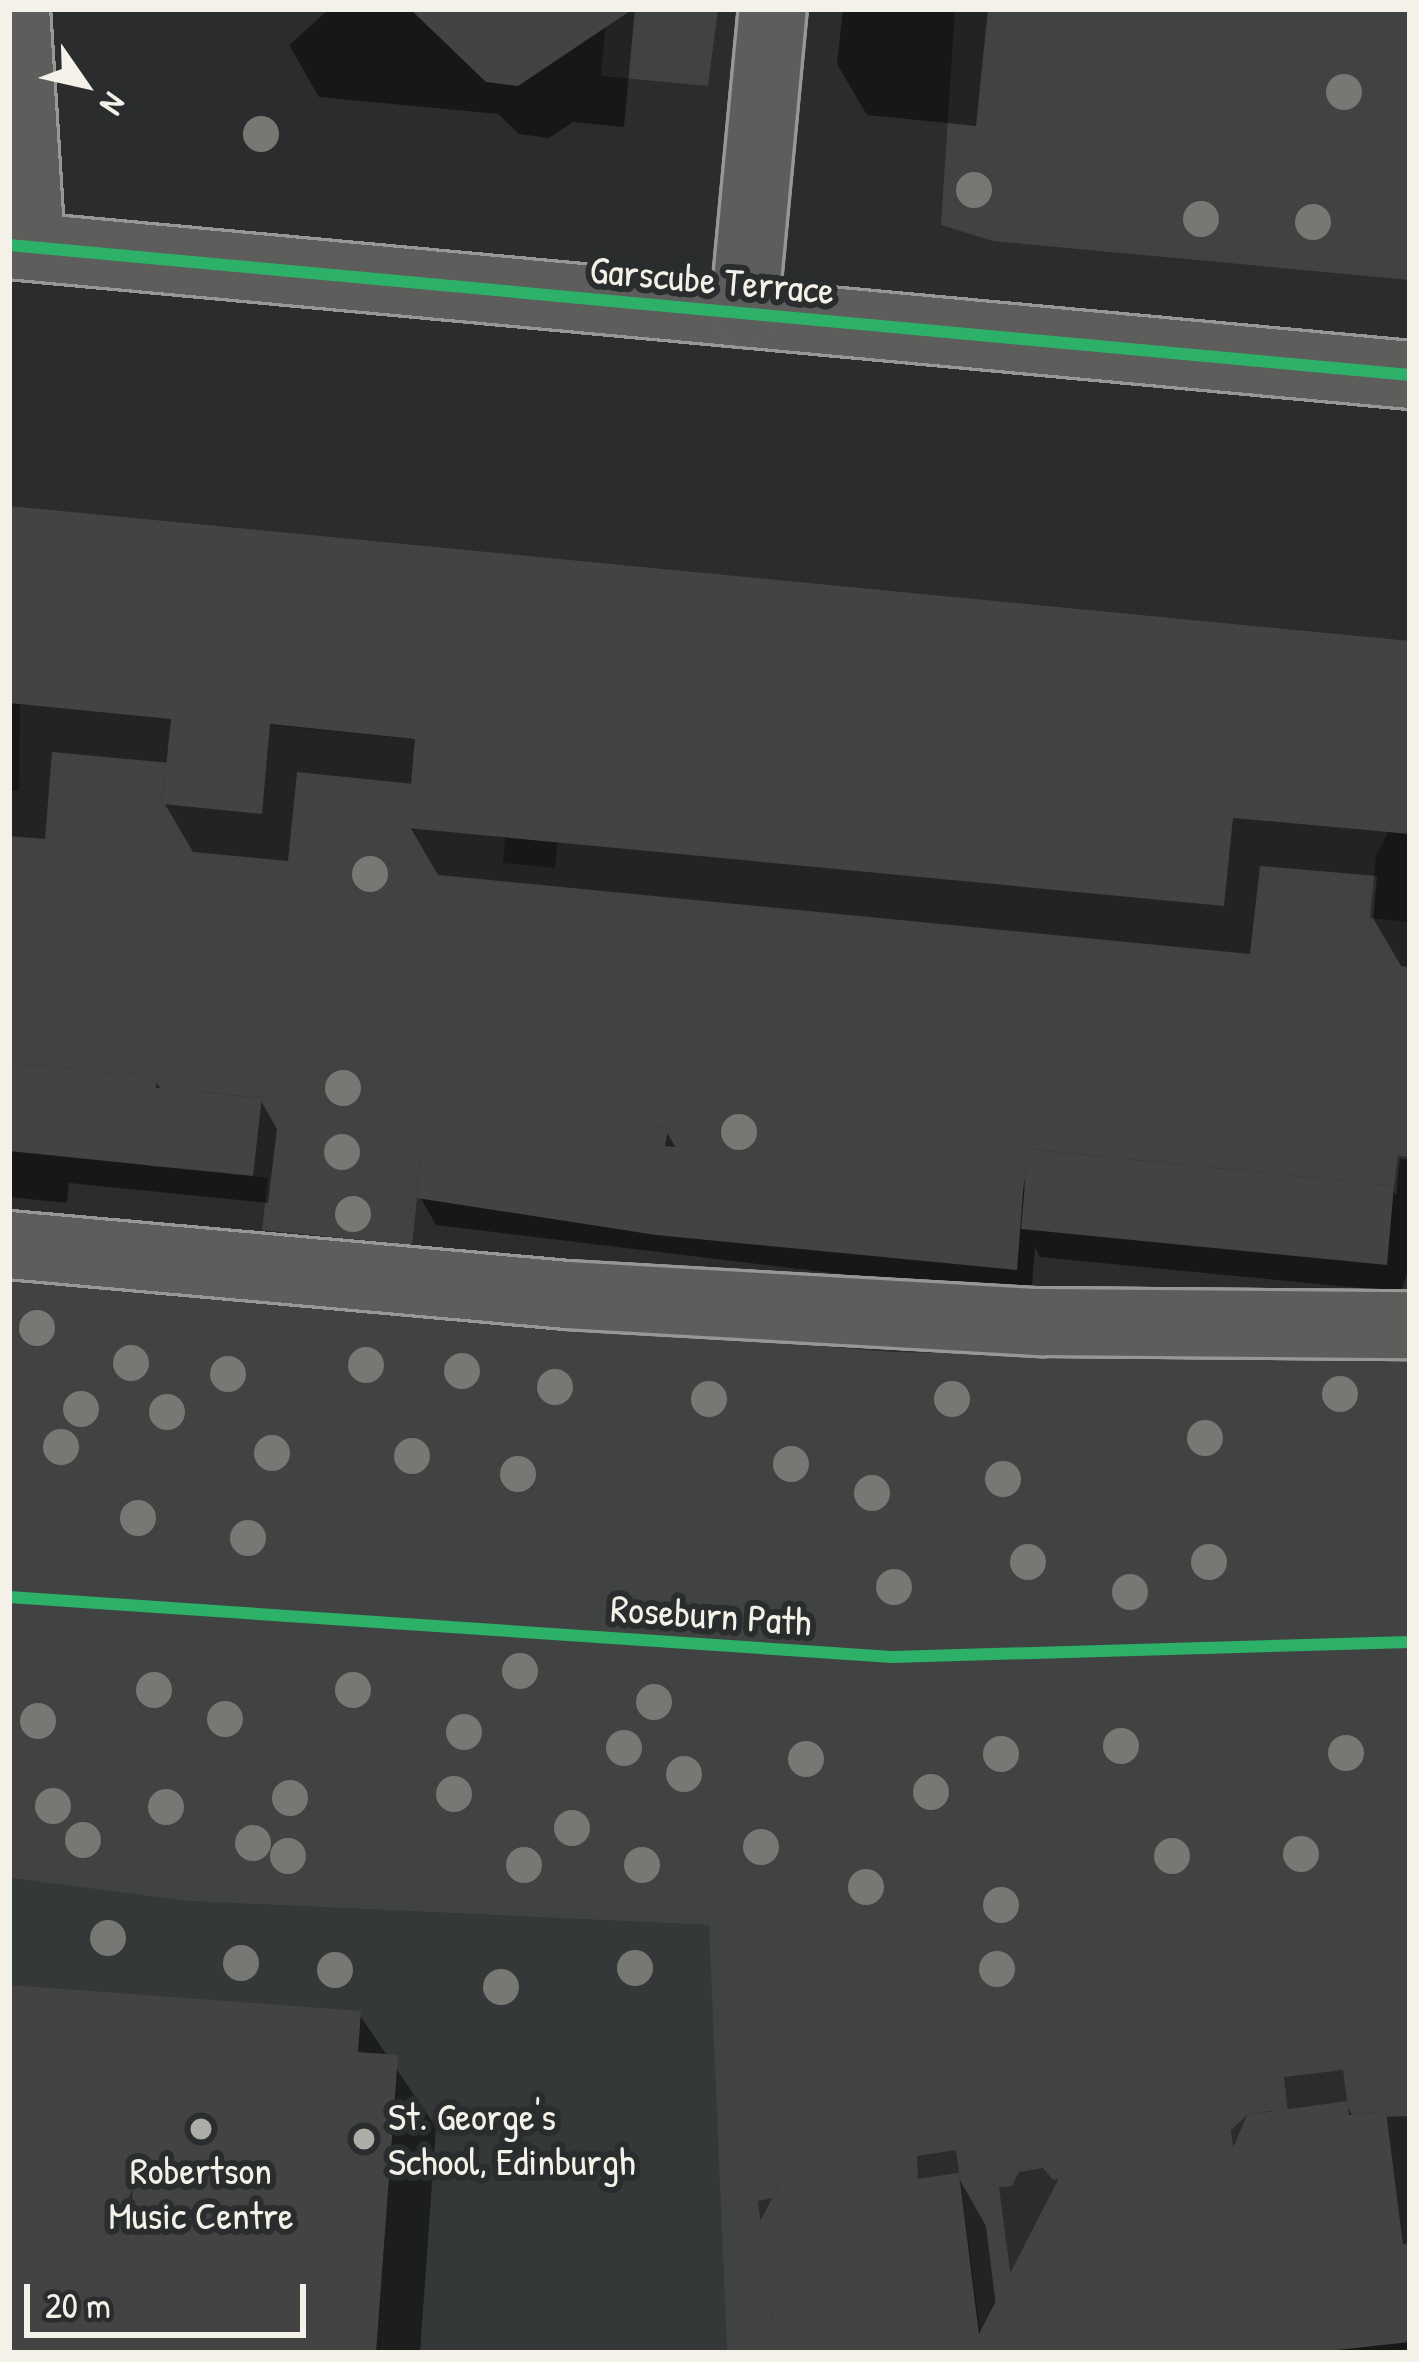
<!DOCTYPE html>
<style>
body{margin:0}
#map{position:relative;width:1419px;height:2362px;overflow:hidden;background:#2b2c2d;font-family:"Patrick Hand",sans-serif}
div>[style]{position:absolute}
.built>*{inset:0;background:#353838}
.green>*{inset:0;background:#414242}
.shadow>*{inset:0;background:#0007}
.building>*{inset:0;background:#434344}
.roads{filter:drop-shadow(3px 0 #979796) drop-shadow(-3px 0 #979796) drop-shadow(0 3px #979796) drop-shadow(0 -3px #979796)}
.minor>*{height:66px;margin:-33px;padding:0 33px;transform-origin:33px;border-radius:33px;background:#5d5d5c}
.cycleway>*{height:12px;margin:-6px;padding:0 6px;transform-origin:6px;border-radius:6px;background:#2db169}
.trees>*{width:36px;height:36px;margin:-18px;border-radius:50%;background:#777774}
.dots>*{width:33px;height:33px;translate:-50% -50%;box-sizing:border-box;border:6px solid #2a2d2e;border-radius:50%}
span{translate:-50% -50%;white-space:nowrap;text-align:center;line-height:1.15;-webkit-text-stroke:12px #2a2d2e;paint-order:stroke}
.street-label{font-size:39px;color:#f4f1e8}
.poi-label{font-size:39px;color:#f4f1e8}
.left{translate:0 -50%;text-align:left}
.frame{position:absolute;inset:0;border:12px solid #f4f1e8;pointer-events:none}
.north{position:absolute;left:24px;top:24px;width:120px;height:120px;-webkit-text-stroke:9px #2a2d2e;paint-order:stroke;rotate:124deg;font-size:33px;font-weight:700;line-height:48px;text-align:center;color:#f4f1e8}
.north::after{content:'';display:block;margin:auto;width:42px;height:54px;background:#f4f1e8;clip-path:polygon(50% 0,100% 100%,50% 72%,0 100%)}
.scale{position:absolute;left:24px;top:2284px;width:282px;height:54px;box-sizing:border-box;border:6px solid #f4f1e8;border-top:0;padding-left:15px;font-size:36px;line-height:42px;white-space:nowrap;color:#f4f1e8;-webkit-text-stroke:9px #2a2d2e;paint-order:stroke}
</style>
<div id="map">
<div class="built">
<i style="clip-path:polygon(9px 1878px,188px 1901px,710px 1925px,727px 2353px,9px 2353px)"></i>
</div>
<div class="green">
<i style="clip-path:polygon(607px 9px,718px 9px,708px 86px,601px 76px)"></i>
<i style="clip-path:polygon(955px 9px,1410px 9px,1410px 280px,993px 241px,941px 225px)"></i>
<i style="clip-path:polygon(20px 702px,182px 719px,169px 741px,162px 804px,261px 814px,268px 746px,262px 724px,422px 740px,407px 827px,505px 837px,503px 863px,555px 868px,567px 754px,1223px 906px,1230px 846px,1223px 817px,1388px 832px,1376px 856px,1370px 918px,1410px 922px,1410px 1157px,1398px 1156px,1394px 1186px,1029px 1149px,1025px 1181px,664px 1153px,667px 1128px,426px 1115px,412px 1245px,262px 1230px,268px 1178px,253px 1176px,262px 1098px,202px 1092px,194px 1170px,148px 1166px,156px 1077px,9px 1063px,9px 791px,19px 791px)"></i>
<i style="clip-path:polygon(9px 1276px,893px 1352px,1410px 1360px,1410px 2243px,1403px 2244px,1386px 2111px,1349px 2115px,1343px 2070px,1284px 2077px,1289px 2122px,1271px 2111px,1247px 2115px,1231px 2130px,1257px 2347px,1099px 2100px,1093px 2112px,1100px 2174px,1053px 2180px,1043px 2168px,1019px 2172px,1012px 2186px,999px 2187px,1021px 2353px,983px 2353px,956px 2150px,917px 2156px,918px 2179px,814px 2193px,804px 2182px,780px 2184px,773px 2198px,758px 2201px,777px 2353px,727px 2353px,709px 1925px,188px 1901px,9px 1878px)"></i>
</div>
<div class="shadow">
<i style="clip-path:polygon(329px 9px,635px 9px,624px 127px,573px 122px,549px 138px,519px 134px,498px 114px,319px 97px,289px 45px)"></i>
<i style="clip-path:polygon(843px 9px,988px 9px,976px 126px,867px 115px,837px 64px)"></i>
<i style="clip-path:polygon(9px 510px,1410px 644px,1410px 967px,1401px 966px,1373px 918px,1377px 876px,1260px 866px,1250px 954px,438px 875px,410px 827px,414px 784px,297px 772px,288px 861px,193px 852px,165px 804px,170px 763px,52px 752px,45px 839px,9px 836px)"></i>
<i style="clip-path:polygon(9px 1066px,155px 1080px,162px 1091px,261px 1101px,277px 1129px,268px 1203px,69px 1183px,67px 1203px,9px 1197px)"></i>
<i style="clip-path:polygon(666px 1131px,677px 1150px,1022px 1183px,1027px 1192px,1392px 1188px,1396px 1196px,1400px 1159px,1410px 1160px,1410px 1265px,1401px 1292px,1040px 1257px,1035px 1247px,1031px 1297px,436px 1225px,420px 1197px)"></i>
<i style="clip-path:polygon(9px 1989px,359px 2014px,436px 2127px,420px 2353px,9px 2353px)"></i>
<i style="clip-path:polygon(1345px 2104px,1354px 2118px,1410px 2116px,1410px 2353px,780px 2353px,813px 2196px,958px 2177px,986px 2226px,996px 2306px)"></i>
</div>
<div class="building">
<i style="clip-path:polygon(410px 9px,633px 9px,518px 86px,486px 82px)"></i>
<i style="clip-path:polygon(9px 506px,1410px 641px,1410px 834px,1233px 818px,1224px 906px,407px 828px,415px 739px,270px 724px,262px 814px,162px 804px,171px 719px,9px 703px)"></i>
<i style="clip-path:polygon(9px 1063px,157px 1077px,156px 1088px,262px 1098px,253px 1176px,9px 1151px)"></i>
<i style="clip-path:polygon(426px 1114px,668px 1128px,665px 1146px,1024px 1180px,1017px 1270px,656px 1235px,417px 1198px)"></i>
<i style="clip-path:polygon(1028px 1149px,1394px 1186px,1387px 1265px,1021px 1229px)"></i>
<i style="clip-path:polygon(9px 1985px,361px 2011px,358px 2052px,398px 2055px,376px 2353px,9px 2353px)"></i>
<i style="clip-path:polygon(1136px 2096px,1222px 2174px,1247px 2115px,1347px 2101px,1349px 2115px,1386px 2111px,1403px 2244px,1410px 2243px,1410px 2342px,1310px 2353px,777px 2353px,760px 2221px,790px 2166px,814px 2193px,959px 2173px,979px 2334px,1099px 2100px)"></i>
</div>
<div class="roads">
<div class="minor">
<i style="left:16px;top:9px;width:238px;rotate:86.4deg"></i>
<i style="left:9px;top:245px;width:1407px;rotate:5.3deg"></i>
<i style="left:744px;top:313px;width:305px;rotate:-84.6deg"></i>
<i style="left:9px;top:1245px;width:560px;rotate:5.12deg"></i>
<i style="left:567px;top:1295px;width:476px;rotate:3.3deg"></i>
<i style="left:1042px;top:1322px;width:368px;rotate:0.5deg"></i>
</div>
</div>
<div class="cycleway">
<i style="left:9px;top:245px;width:1407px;rotate:5.3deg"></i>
<i style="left:9px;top:1597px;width:885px;rotate:3.89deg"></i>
<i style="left:892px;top:1657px;width:518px;rotate:-1.66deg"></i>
</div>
<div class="trees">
<i style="left:1344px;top:92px"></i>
<i style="left:261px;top:134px"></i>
<i style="left:974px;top:190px"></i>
<i style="left:1201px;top:219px"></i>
<i style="left:1313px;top:222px"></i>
<i style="left:370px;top:874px"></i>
<i style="left:343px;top:1088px"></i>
<i style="left:739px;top:1132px"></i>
<i style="left:342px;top:1152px"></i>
<i style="left:353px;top:1214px"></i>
<i style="left:37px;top:1328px"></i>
<i style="left:131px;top:1363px"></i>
<i style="left:366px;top:1365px"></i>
<i style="left:462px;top:1371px"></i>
<i style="left:228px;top:1374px"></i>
<i style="left:555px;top:1387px"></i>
<i style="left:1340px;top:1394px"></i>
<i style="left:709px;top:1399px"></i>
<i style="left:952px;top:1399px"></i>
<i style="left:81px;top:1409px"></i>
<i style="left:167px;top:1412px"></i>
<i style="left:1205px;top:1438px"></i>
<i style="left:61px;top:1447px"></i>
<i style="left:272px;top:1453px"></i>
<i style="left:412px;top:1456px"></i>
<i style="left:791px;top:1464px"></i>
<i style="left:518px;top:1474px"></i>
<i style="left:1003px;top:1479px"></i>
<i style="left:872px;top:1493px"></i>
<i style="left:138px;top:1518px"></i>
<i style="left:248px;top:1538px"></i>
<i style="left:1028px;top:1562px"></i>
<i style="left:1209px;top:1562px"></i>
<i style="left:894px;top:1587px"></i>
<i style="left:1130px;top:1592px"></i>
<i style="left:520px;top:1671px"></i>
<i style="left:154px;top:1690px"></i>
<i style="left:353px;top:1690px"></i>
<i style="left:654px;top:1702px"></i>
<i style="left:225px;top:1719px"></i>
<i style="left:38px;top:1721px"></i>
<i style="left:464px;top:1732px"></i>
<i style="left:1121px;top:1746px"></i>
<i style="left:624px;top:1748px"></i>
<i style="left:1346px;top:1753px"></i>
<i style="left:1001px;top:1754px"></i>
<i style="left:806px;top:1759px"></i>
<i style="left:684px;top:1774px"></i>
<i style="left:931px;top:1792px"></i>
<i style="left:454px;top:1794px"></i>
<i style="left:290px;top:1798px"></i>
<i style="left:53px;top:1806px"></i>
<i style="left:166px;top:1807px"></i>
<i style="left:572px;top:1828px"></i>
<i style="left:83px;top:1840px"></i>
<i style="left:253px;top:1843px"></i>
<i style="left:761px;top:1847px"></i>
<i style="left:1301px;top:1854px"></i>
<i style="left:288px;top:1856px"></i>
<i style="left:1172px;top:1856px"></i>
<i style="left:524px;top:1865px"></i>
<i style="left:642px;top:1865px"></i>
<i style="left:866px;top:1887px"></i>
<i style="left:1001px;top:1905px"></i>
<i style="left:108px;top:1938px"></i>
<i style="left:241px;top:1963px"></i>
<i style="left:635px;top:1968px"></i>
<i style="left:997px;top:1969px"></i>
<i style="left:335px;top:1970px"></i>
<i style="left:501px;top:1987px"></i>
</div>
<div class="dots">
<i style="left:201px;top:2129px;background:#aeaca7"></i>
<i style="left:364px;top:2139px;background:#aeaca7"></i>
</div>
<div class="street-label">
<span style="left:712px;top:280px;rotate:5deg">Garscube Terrace</span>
<span style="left:711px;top:1615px;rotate:4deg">Roseburn Path</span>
</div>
<div class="poi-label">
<span class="left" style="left:388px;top:2139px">St. George's<br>School, Edinburgh</span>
<span style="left:201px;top:2193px">Robertson<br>Music Centre</span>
</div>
<div class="frame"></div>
<div class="north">N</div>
<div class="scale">20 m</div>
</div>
